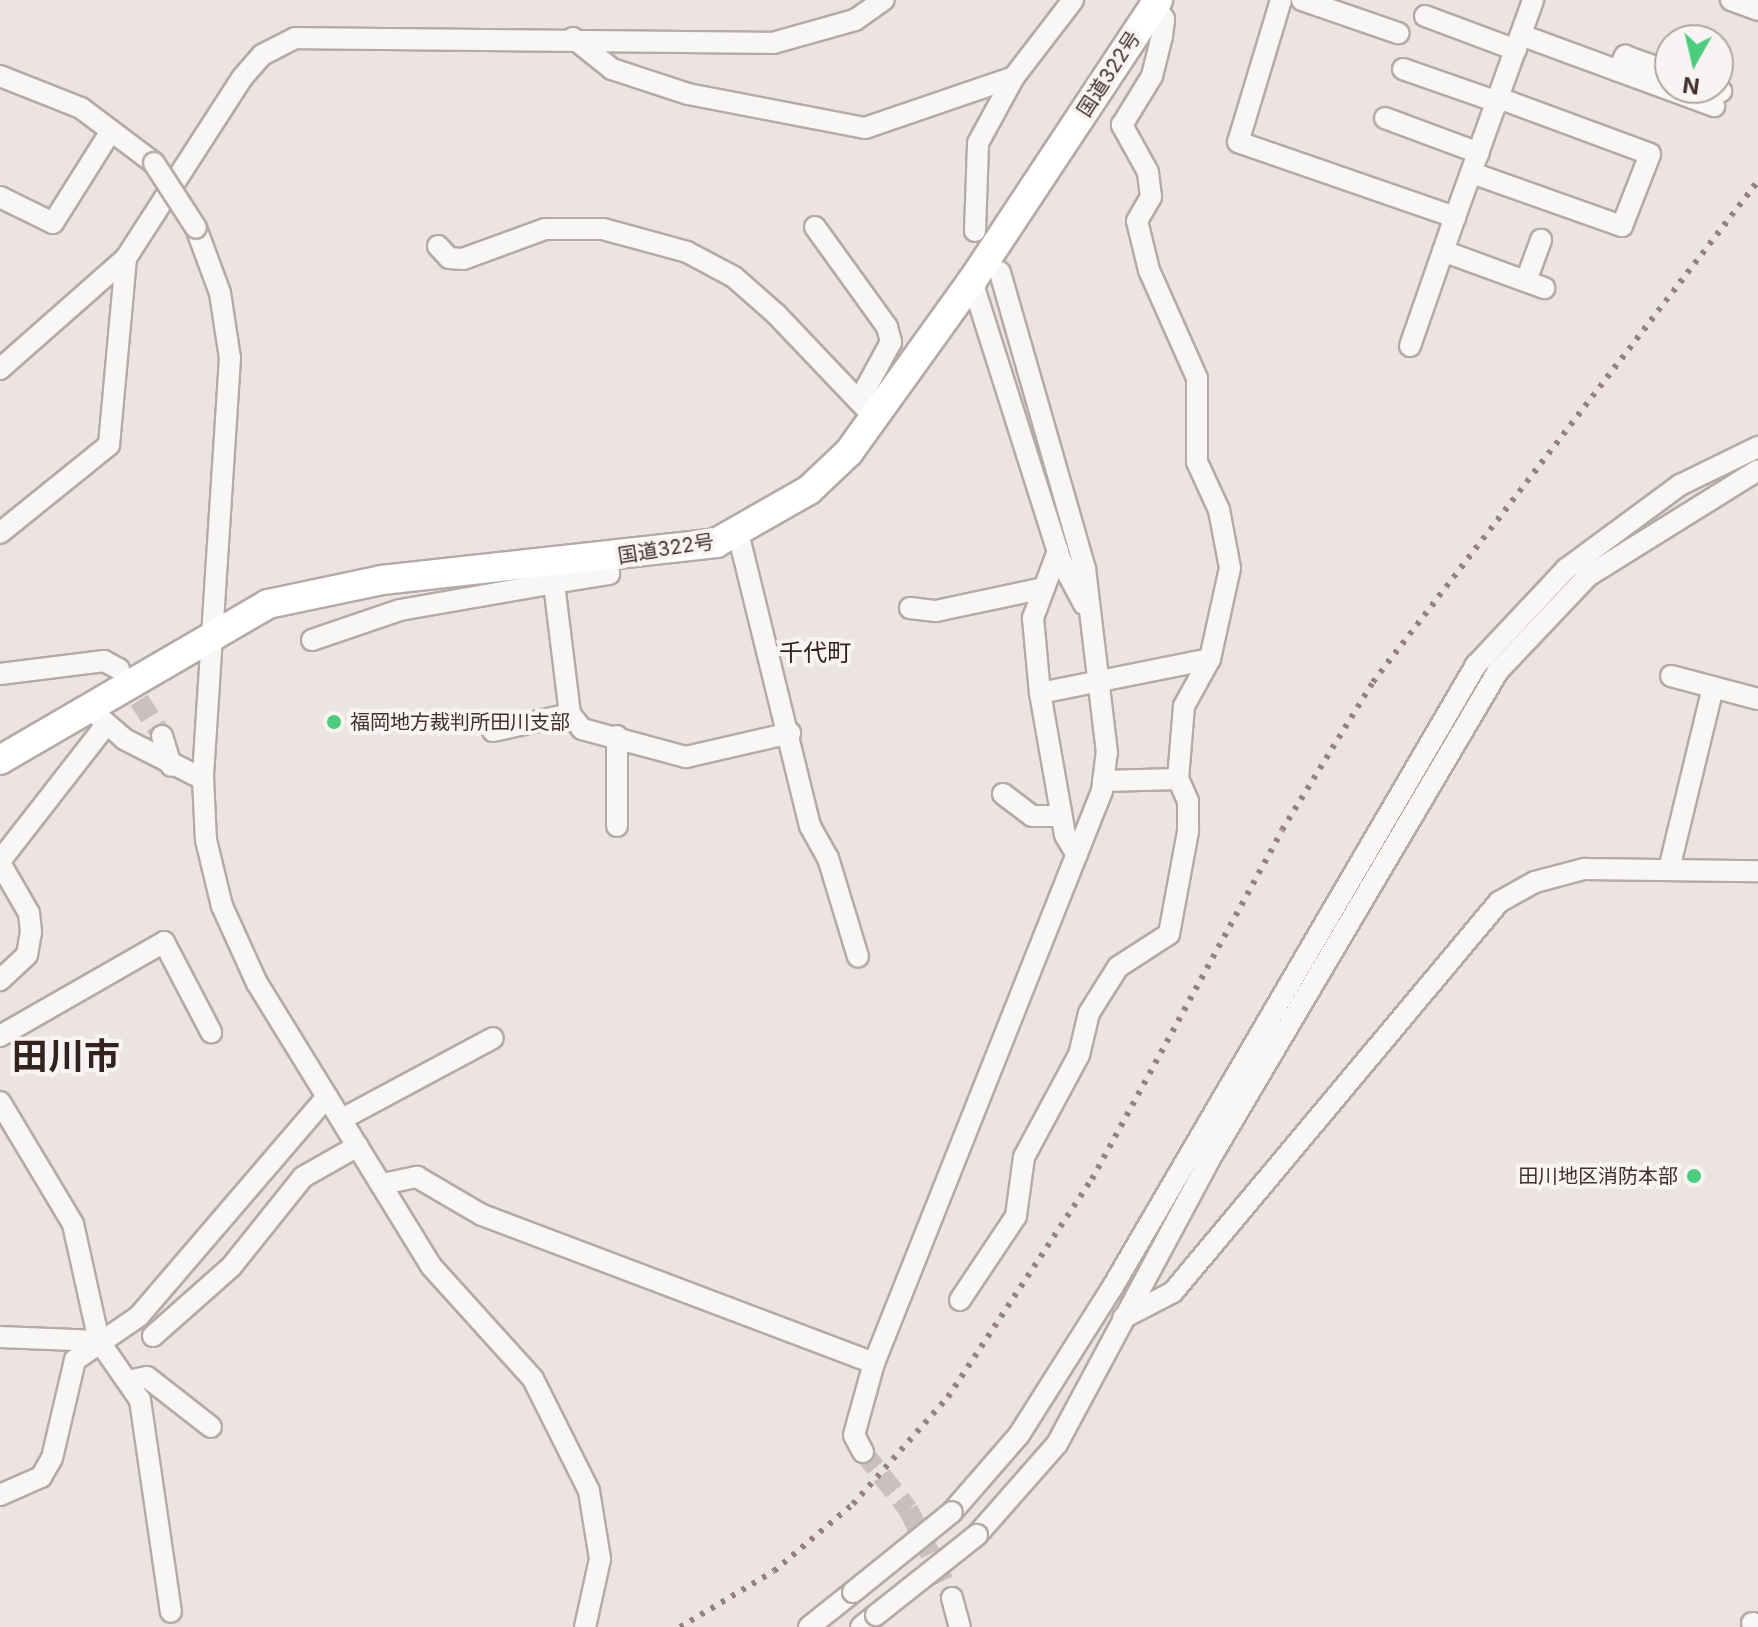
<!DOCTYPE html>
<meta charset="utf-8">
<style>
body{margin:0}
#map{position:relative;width:1758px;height:1627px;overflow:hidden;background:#ebe4e3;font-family:Inter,"Noto Sans JP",sans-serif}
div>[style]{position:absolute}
.minor-tunnel>*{height:20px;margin-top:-10px;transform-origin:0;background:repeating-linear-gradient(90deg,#c9c0be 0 20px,transparent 0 30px)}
.roads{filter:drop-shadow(2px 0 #b5aaa8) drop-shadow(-2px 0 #b5aaa8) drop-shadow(0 2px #b5aaa8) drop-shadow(0 -2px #b5aaa8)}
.minor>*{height:20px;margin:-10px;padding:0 10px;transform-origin:10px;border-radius:10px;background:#f9f7f6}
.highway>*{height:28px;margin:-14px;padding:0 14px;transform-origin:14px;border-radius:14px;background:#fff}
.rail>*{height:6px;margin-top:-3px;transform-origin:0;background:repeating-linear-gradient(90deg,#95807d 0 4px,transparent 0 12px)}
.bridges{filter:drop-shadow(2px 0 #b5aaa8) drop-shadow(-2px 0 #b5aaa8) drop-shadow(0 2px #b5aaa8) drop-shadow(0 -2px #b5aaa8)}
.minor-bridge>*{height:20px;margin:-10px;padding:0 10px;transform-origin:10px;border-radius:10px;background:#f9f7f6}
.dots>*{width:22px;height:22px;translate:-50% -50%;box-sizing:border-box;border:4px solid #f8f4f3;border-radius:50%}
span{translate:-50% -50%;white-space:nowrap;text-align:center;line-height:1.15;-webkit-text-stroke:8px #f8f4f3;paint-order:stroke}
.street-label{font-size:20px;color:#432f2b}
.poi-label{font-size:20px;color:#432f2b}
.left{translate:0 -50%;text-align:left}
.right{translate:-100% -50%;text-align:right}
.quarter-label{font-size:24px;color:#34221d}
.town-label{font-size:36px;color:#34221d;font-weight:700}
.north{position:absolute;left:1654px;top:24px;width:80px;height:80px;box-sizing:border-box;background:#f8f4f3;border:2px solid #b0a5a3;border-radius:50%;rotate:188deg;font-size:22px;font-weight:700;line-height:32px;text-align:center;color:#432f2b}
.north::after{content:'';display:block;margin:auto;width:28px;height:36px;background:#4bcd7e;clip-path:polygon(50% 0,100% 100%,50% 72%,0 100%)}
</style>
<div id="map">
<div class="minor-tunnel">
<i style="left:123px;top:675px;width:72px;rotate:57.4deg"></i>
<i style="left:863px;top:1452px;width:73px;rotate:51.7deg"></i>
<i style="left:908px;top:1509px;width:99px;rotate:63.7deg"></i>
</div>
<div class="roads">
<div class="minor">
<i style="left:1281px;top:0;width:148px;rotate:106.8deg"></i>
<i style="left:1238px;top:142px;width:230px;rotate:19.1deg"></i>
<i style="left:1455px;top:217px;width:231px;rotate:-70.2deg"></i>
<i style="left:1302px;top:0;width:102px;rotate:19deg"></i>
<i style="left:1731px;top:0;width:29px;rotate:20deg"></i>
<i style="left:1425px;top:16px;width:97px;rotate:20.5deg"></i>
<i style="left:1521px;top:35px;width:206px;rotate:20.2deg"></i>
<i style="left:573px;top:38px;width:50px;rotate:38.5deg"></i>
<i style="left:612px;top:69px;width:80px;rotate:18.2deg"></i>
<i style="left:688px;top:94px;width:180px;rotate:10.9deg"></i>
<i style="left:865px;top:128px;width:157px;rotate:-18.9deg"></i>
<i style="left:1403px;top:69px;width:101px;rotate:19.2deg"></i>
<i style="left:1618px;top:71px;width:17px;rotate:-65deg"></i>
<i style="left:1625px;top:56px;width:48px;rotate:19.6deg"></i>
<i style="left:0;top:76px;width:87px;rotate:21.6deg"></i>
<i style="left:81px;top:108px;width:91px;rotate:37deg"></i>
<i style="left:1714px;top:88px;width:8px;rotate:23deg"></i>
<i style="left:1385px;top:118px;width:100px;rotate:20.4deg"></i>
<i style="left:1472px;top:173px;width:159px;rotate:19.5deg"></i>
<i style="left:1622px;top:226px;width:77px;rotate:-68.7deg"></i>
<i style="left:1650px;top:154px;width:161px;rotate:-159.7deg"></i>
<i style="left:0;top:197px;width:59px;rotate:26.1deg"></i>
<i style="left:53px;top:223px;width:109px;rotate:-57.8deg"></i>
<i style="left:815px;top:227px;width:123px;rotate:54.2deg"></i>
<i style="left:887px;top:327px;width:16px;rotate:75deg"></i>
<i style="left:891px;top:342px;width:67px;rotate:118.5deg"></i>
<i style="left:196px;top:228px;width:69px;rotate:69.7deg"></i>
<i style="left:220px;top:293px;width:66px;rotate:81.3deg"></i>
<i style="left:230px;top:358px;width:422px;rotate:93.7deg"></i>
<i style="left:203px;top:779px;width:61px;rotate:87.2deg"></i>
<i style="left:206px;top:840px;width:68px;rotate:76.4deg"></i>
<i style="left:222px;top:906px;width:85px;rotate:65.6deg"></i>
<i style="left:257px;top:983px;width:332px;rotate:58.4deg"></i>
<i style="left:431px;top:1266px;width:152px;rotate:47.9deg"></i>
<i style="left:533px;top:1379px;width:125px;rotate:63.4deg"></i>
<i style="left:589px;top:1491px;width:69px;rotate:80.8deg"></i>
<i style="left:600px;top:1559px;width:70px;rotate:102.4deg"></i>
<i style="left:975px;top:231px;width:88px;rotate:-88deg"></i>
<i style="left:978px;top:143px;width:75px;rotate:-61.4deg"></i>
<i style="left:1014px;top:77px;width:97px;rotate:-52.5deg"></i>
<i style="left:438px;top:246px;width:16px;rotate:47deg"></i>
<i style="left:449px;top:258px;width:14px;rotate:4deg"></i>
<i style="left:463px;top:259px;width:87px;rotate:-20.1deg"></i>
<i style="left:545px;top:229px;width:58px"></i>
<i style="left:603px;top:229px;width:87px;rotate:15.3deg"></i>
<i style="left:687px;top:252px;width:53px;rotate:28deg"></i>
<i style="left:734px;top:277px;width:56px;rotate:41.4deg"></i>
<i style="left:776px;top:314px;width:142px;rotate:46.4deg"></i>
<i style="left:1443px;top:251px;width:108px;rotate:20.1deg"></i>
<i style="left:972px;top:281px;width:294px;rotate:72.4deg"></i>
<i style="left:1061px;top:561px;width:49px;rotate:61.9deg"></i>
<i style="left:1526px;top:281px;width:44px;rotate:-69.9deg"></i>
<i style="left:1410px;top:346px;width:137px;rotate:-70.8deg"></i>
<i style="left:0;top:369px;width:168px;rotate:-41.4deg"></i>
<i style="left:126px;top:258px;width:214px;rotate:-57.2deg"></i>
<i style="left:242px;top:78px;width:30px;rotate:-49deg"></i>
<i style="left:262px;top:55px;width:37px;rotate:-27deg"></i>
<i style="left:295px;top:38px;width:478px;rotate:0.6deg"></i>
<i style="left:773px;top:43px;width:85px;rotate:-15.7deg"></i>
<i style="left:855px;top:20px;width:35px;rotate:-35deg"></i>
<i style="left:0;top:533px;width:140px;rotate:-38.9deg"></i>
<i style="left:109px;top:445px;width:188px;rotate:-84.8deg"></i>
<i style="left:738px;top:533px;width:302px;rotate:76.2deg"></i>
<i style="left:810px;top:826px;width:37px;rotate:61deg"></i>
<i style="left:828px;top:858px;width:103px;rotate:73.1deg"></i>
<i style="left:1058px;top:551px;width:72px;rotate:110.5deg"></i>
<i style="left:1033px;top:618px;width:75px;rotate:84.7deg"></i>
<i style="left:1040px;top:693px;width:173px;rotate:-11.3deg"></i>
<i style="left:910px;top:608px;width:26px;rotate:7deg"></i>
<i style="left:936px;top:611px;width:110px;rotate:-12deg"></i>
<i style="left:312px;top:640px;width:93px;rotate:-18.8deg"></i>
<i style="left:400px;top:610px;width:156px;rotate:-9.9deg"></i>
<i style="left:0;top:674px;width:105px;rotate:-7.1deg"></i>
<i style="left:104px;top:661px;width:17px;rotate:28deg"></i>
<i style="left:1671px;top:676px;width:90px;rotate:14.8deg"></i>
<i style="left:1040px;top:693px;width:144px;rotate:80deg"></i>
<i style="left:1065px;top:835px;width:23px;rotate:59deg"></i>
<i style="left:570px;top:714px;width:132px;rotate:-97deg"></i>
<i style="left:554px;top:583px;width:56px;rotate:-9.3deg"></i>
<i style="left:609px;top:574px;width:16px;rotate:-101deg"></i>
<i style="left:98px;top:716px;width:35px;rotate:41deg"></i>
<i style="left:124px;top:739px;width:89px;rotate:26.9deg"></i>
<i style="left:493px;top:731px;width:79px;rotate:-12.4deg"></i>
<i style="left:570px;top:714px;width:19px;rotate:51deg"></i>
<i style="left:582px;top:729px;width:108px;rotate:15.1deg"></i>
<i style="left:686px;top:757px;width:107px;rotate:-13deg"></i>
<i style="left:162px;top:736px;width:31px;rotate:73deg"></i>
<i style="left:617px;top:736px;width:90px;rotate:90deg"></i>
<i style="left:1103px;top:781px;width:75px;rotate:-1.5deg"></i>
<i style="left:1178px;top:779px;width:73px;rotate:-85.3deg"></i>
<i style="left:1184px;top:706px;width:54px;rotate:-61deg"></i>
<i style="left:1210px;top:659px;width:93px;rotate:-77.6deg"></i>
<i style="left:1230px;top:568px;width:59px;rotate:-100.7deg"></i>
<i style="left:1219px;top:510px;width:53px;rotate:-114.6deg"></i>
<i style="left:1197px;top:462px;width:84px;rotate:-90deg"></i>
<i style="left:1197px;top:378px;width:118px;rotate:-114deg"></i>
<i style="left:1149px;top:270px;width:50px;rotate:-103.8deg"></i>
<i style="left:1137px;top:221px;width:28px;rotate:-60deg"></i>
<i style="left:1151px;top:197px;width:25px;rotate:-97deg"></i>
<i style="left:1148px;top:172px;width:54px;rotate:-119deg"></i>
<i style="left:1122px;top:125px;width:57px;rotate:-58.5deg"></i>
<i style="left:1152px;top:76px;width:41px;rotate:-76deg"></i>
<i style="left:1162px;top:36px;width:17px;rotate:-83deg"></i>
<i style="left:1164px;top:19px;width:17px;rotate:-123deg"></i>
<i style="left:1003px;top:794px;width:36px;rotate:37deg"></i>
<i style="left:1032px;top:816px;width:29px"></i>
<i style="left:0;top:861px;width:171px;rotate:-52.1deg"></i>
<i style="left:0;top:863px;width:58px;rotate:59.9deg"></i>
<i style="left:29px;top:913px;width:19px;rotate:84deg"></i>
<i style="left:31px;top:932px;width:23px;rotate:100deg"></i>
<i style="left:27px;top:955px;width:37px;rotate:137deg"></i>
<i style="left:1670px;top:865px;width:183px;rotate:-76.4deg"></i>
<i style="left:0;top:1036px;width:189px;rotate:-29.8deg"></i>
<i style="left:164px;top:942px;width:102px;rotate:62.4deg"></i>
<i style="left:0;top:1102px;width:142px;rotate:59.1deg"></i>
<i style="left:73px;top:1224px;width:120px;rotate:77.5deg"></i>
<i style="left:99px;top:1341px;width:72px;rotate:55.2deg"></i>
<i style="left:140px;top:1400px;width:214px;rotate:81.7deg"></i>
<i style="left:342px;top:1119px;width:171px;rotate:-28.2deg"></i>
<i style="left:383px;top:1184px;width:35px;rotate:-12deg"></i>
<i style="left:417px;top:1177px;width:75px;rotate:30.3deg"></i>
<i style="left:482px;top:1215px;width:419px;rotate:20.7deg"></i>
<i style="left:960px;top:1300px;width:101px;rotate:-56.3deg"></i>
<i style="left:1016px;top:1216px;width:60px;rotate:-82.3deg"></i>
<i style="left:1024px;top:1157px;width:116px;rotate:-61.7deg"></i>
<i style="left:1079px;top:1055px;width:43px;rotate:-76.6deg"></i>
<i style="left:1089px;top:1013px;width:54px;rotate:-57.8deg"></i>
<i style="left:1118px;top:967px;width:61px;rotate:-32.9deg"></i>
<i style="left:1169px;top:934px;width:105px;rotate:-79.5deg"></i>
<i style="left:1188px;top:831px;width:30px;rotate:-90deg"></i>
<i style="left:1188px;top:801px;width:24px;rotate:-114deg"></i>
<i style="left:1123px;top:1318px;width:56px;rotate:-27.5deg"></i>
<i style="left:1173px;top:1292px;width:508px;rotate:-50.11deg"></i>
<i style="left:1499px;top:902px;width:41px;rotate:-29.1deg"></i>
<i style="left:1535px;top:882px;width:51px;rotate:-14.9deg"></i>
<i style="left:1584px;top:869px;width:174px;rotate:0.7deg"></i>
<i style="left:153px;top:1336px;width:104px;rotate:-41.5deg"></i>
<i style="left:231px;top:1267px;width:115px;rotate:-51.3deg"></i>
<i style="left:303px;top:1177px;width:63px;rotate:-29.4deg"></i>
<i style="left:0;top:1337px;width:99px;rotate:2.3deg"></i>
<i style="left:128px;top:1381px;width:19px;rotate:-12deg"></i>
<i style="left:147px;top:1377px;width:81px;rotate:38deg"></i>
<i style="left:863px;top:1452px;width:19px;rotate:-118deg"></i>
<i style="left:854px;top:1435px;width:75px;rotate:-74.5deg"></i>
<i style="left:874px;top:1363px;width:616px;rotate:-68.27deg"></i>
<i style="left:1102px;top:791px;width:38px;rotate:-83deg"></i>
<i style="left:1107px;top:753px;width:185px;rotate:-96.8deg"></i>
<i style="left:1085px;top:569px;width:309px;rotate:-106deg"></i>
<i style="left:0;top:1495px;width:45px;rotate:-23.7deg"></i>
<i style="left:41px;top:1477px;width:22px;rotate:-60deg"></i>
<i style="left:52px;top:1458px;width:101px;rotate:-76.8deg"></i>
<i style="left:75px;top:1360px;width:78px;rotate:-34.5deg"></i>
<i style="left:139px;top:1316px;width:289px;rotate:-49.4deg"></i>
<i style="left:952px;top:1512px;width:102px;rotate:-49deg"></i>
<i style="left:1019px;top:1435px;width:174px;rotate:-57.7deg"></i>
<i style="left:1112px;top:1288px;width:722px;rotate:-59.7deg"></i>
<i style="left:1476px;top:665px;width:132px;rotate:-46.8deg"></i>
<i style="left:1566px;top:569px;width:142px;rotate:-36.4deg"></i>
<i style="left:1680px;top:485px;width:87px;rotate:-26deg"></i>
<i style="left:977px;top:1535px;width:121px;rotate:-48.7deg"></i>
<i style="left:1057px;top:1444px;width:320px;rotate:-61.8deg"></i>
<i style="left:1208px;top:1162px;width:570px;rotate:-59.43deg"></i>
<i style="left:1498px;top:671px;width:131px;rotate:-46.5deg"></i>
<i style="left:1588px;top:576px;width:200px;rotate:-31.9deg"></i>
<i style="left:952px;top:1598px;width:30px;rotate:75deg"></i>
<i style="left:1752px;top:1623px;width:6px;rotate:9deg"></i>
<i style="left:809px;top:1627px;width:56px;rotate:-38.5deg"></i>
<i style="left:861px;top:1627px;width:19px;rotate:-39deg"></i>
</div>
<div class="highway">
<i style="left:0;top:760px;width:310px;rotate:-30.2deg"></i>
<i style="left:268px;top:604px;width:116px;rotate:-11.9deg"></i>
<i style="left:382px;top:580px;width:336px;rotate:-6.3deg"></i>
<i style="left:716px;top:543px;width:107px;rotate:-29.7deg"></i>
<i style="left:809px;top:490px;width:55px;rotate:-43.5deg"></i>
<i style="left:849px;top:452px;width:211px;rotate:-54.3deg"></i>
<i style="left:972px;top:281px;width:337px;rotate:-56.5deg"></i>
</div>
</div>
<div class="rail">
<i style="left:680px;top:1627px;width:109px;rotate:-30.8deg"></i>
<i style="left:774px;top:1571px;width:104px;rotate:-40.3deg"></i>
<i style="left:853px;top:1504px;width:143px;rotate:-48.4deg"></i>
<i style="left:948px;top:1397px;width:261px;rotate:-56.6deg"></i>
<i style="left:1092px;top:1179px;width:397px;rotate:-61.4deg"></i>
<i style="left:1282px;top:830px;width:174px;rotate:-58.4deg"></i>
<i style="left:1373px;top:682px;width:632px;rotate:-52.46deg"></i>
</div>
<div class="bridges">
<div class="minor-bridge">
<i style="left:154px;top:163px;width:77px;rotate:57.1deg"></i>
<i style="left:853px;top:1592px;width:127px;rotate:-38.9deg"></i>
<i style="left:876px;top:1615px;width:129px;rotate:-38.4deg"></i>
</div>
</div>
<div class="dots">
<i style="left:334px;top:722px;background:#4bcd7e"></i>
<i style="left:1694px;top:1176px;background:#4bcd7e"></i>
</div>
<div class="street-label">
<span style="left:1109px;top:74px;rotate:-57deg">国道322号</span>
<span style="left:666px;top:549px;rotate:-9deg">国道322号</span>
</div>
<div class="poi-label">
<span class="left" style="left:350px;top:722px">福岡地方裁判所田川支部</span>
<span class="right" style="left:1678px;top:1176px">田川地区消防本部</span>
</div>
<div class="quarter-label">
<span style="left:815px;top:653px">千代町</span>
</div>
<div class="town-label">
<span style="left:66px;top:1057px">田川市</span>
</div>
<div class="north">N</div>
</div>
